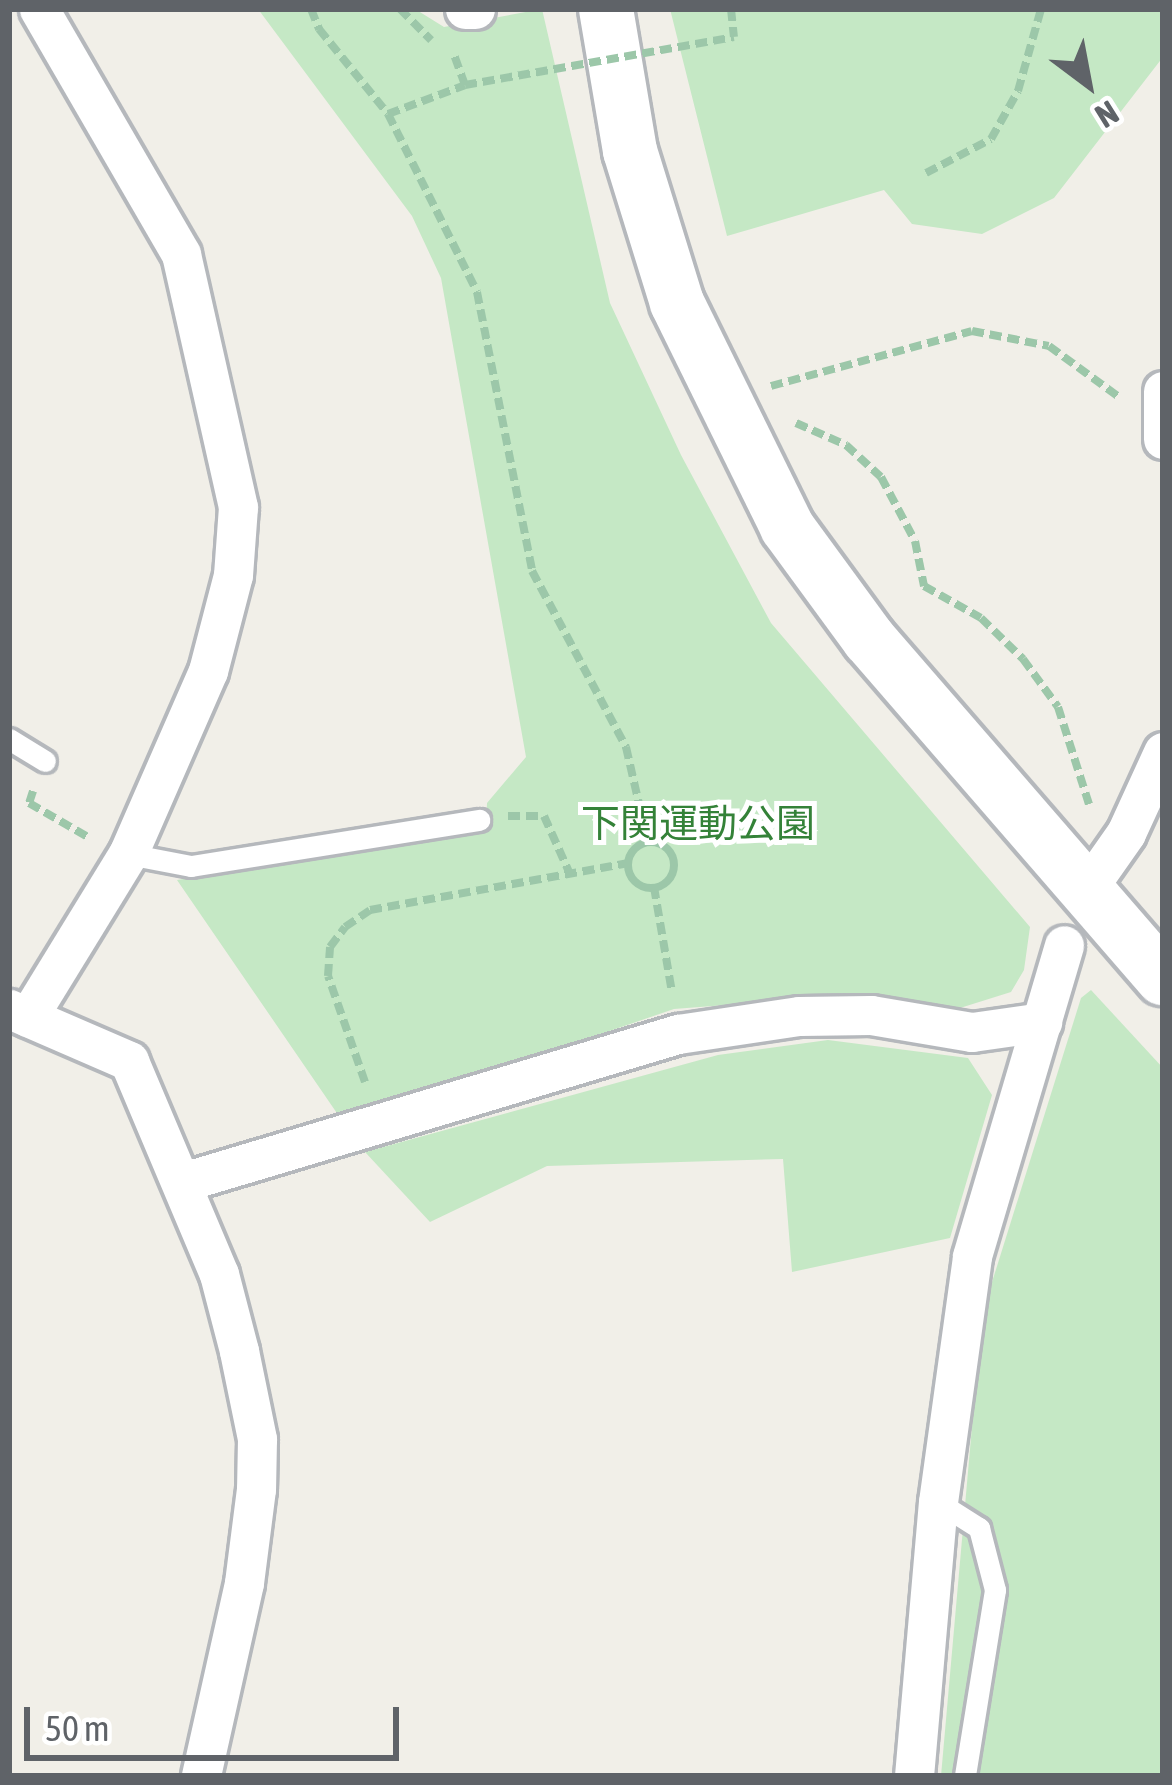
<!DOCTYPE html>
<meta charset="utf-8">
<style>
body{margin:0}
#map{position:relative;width:1172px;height:1785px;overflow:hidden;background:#f1efe8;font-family:"Asap Condensed","Noto Sans JP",sans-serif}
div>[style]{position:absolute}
.green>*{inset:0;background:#c5e8c5}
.path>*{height:8px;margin-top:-4px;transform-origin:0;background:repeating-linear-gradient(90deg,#9cc7a9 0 12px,transparent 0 18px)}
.path>.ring{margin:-4px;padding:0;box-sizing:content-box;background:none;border:8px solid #9cc7a9;border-radius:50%}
.roads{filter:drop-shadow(3px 0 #b5b8bc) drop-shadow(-3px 0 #b5b8bc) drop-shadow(0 3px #b5b8bc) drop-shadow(0 -3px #b5b8bc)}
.lane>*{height:21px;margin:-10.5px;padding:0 10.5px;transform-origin:10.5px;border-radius:10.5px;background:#fff}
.street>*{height:39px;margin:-19.5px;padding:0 19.5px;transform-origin:19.5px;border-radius:19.5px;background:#fff}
.secondary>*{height:54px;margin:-27px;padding:0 27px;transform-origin:27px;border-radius:27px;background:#fff}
.path-bridge>*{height:8px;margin-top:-4px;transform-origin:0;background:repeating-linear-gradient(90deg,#9cc7a9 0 12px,transparent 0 18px)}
span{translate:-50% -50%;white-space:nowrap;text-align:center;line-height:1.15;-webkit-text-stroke:10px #fff;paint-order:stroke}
.park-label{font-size:39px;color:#348238}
.frame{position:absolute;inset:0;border:12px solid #5f6368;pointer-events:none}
.north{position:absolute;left:1028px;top:24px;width:120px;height:120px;-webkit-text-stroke:9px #fff;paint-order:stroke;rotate:148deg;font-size:33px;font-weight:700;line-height:48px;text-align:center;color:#5f6368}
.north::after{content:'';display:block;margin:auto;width:42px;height:54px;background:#5f6368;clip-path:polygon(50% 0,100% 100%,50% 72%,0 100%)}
.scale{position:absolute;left:24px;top:1707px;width:375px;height:54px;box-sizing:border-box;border:6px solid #5f6368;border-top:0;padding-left:15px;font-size:36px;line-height:42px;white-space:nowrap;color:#5f6368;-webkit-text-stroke:9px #fff;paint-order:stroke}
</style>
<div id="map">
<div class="green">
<i style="clip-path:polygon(258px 9px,415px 9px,444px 27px,542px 9px,610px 303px,681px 455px,771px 623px,1030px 927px,1024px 970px,1011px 992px,960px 1008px,866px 994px,674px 1009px,343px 1122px,177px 880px,486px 831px,487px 803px,526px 757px,441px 278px,412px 216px)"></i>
<i style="clip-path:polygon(670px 9px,1163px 9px,1163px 57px,1054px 198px,982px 234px,912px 224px,884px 190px,727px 236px)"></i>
<i style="clip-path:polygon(1091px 990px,1163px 1068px,1163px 1776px,941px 1776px,982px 1314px,1081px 998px)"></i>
<i style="clip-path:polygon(828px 1040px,968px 1058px,992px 1095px,950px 1238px,792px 1272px,783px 1159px,547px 1166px,430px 1222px,365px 1152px,718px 1055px)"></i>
</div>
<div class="path">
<i style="left:311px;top:9px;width:22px;rotate:68deg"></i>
<i style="left:319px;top:29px;width:109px;rotate:50.9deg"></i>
<i style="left:388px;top:114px;width:199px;rotate:63.4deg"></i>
<i style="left:477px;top:292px;width:284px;rotate:78.8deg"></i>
<i style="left:532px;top:571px;width:200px;rotate:61.9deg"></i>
<i style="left:626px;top:747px;width:98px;rotate:77.1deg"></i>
<i style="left:400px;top:9px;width:44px;rotate:45deg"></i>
<i style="left:731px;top:9px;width:28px;rotate:84deg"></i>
<i style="left:388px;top:114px;width:82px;rotate:-20.6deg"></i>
<i style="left:465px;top:85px;width:33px;rotate:-110deg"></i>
<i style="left:926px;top:173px;width:73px;rotate:-27.6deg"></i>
<i style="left:991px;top:139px;width:55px;rotate:-60.6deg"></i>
<i style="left:1018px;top:91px;width:85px;rotate:-74.3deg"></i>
<i style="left:771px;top:386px;width:208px;rotate:-15.3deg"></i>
<i style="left:972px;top:331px;width:78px;rotate:11deg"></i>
<i style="left:1049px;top:346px;width:87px;rotate:36.1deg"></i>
<i style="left:796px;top:423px;width:55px;rotate:23.7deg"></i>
<i style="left:846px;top:445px;width:47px;rotate:42.4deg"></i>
<i style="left:881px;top:477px;width:72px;rotate:62deg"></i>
<i style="left:915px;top:541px;width:46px;rotate:78.7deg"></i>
<i style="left:924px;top:586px;width:65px;rotate:29.3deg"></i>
<i style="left:981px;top:618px;width:59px;rotate:44.3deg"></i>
<i style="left:1023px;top:659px;width:59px;rotate:53.9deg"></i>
<i style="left:1058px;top:707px;width:102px;rotate:72.3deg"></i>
<i style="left:33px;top:791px;width:13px;rotate:108deg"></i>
<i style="left:29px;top:803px;width:68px;rotate:30deg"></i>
<i style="left:508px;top:816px;width:36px"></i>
<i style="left:544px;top:816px;width:64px;rotate:65.9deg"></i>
<i class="ring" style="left:628px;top:842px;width:38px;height:38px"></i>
<i style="left:654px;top:887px;width:107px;rotate:80.3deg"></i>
<i style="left:365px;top:1082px;width:112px;rotate:-109.2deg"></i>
<i style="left:328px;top:976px;width:29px;rotate:-86deg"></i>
<i style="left:330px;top:947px;width:25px;rotate:-53deg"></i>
<i style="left:345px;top:927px;width:30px;rotate:-34deg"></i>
<i style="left:370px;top:910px;width:263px;rotate:-10.3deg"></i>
</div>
<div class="roads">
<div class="lane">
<i style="left:9px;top:739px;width:42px;rotate:31.4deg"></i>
<i style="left:128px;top:854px;width:64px;rotate:10.8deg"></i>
<i style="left:191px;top:866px;width:292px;rotate:-9.1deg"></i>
<i style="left:938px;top:1502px;width:49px;rotate:32.4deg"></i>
<i style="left:979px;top:1528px;width:64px;rotate:75.5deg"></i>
<i style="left:995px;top:1590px;width:188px;rotate:99.2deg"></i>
</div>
<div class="street">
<i style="left:465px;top:9px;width:10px"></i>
<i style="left:1163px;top:391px;width:48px;rotate:90deg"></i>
<i style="left:1084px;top:893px;width:73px;rotate:-55deg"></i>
<i style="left:1126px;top:833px;width:89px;rotate:-65.4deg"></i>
<i style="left:9px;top:1009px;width:131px;rotate:23.4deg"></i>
<i style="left:129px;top:1061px;width:231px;rotate:67.1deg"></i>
<i style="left:219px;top:1274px;width:80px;rotate:75.4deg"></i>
<i style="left:239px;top:1351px;width:90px;rotate:78.4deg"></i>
<i style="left:257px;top:1439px;width:50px;rotate:91.1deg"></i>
<i style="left:256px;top:1489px;width:95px;rotate:97.3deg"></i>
<i style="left:244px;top:1583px;width:198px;rotate:102.6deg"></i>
<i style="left:28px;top:1017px;width:191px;rotate:-58.5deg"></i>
<i style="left:128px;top:854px;width:200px;rotate:-66.4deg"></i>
<i style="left:208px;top:671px;width:99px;rotate:-75.4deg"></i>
<i style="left:233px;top:575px;width:68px;rotate:-85.8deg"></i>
<i style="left:238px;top:507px;width:259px;rotate:-102.7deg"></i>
<i style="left:181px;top:254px;width:283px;rotate:-120.1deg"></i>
<i style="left:183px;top:1182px;width:517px;rotate:-16.65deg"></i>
<i style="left:678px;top:1034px;width:122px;rotate:-8.5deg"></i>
<i style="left:799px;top:1016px;width:72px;rotate:-0.8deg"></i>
<i style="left:871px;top:1015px;width:102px;rotate:9.6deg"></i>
<i style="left:972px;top:1032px;width:71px;rotate:-8.1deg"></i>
<i style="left:914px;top:1776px;width:275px;rotate:-85deg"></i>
<i style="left:938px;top:1502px;width:248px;rotate:-82.1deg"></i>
<i style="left:972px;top:1256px;width:324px;rotate:-73.5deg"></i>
</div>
<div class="secondary">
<i style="left:606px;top:9px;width:144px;rotate:80.4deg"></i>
<i style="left:630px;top:151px;width:159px;rotate:72.8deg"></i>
<i style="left:677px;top:303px;width:250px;rotate:63.8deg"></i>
<i style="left:787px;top:527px;width:139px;rotate:53.8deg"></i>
<i style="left:869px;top:639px;width:449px;rotate:49.1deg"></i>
</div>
</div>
<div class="path-bridge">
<i style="left:465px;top:85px;width:273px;rotate:-10.1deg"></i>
</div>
<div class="park-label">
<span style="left:698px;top:823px">下関運動公園</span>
</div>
<div class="frame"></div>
<div class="north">N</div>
<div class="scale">50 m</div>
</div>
